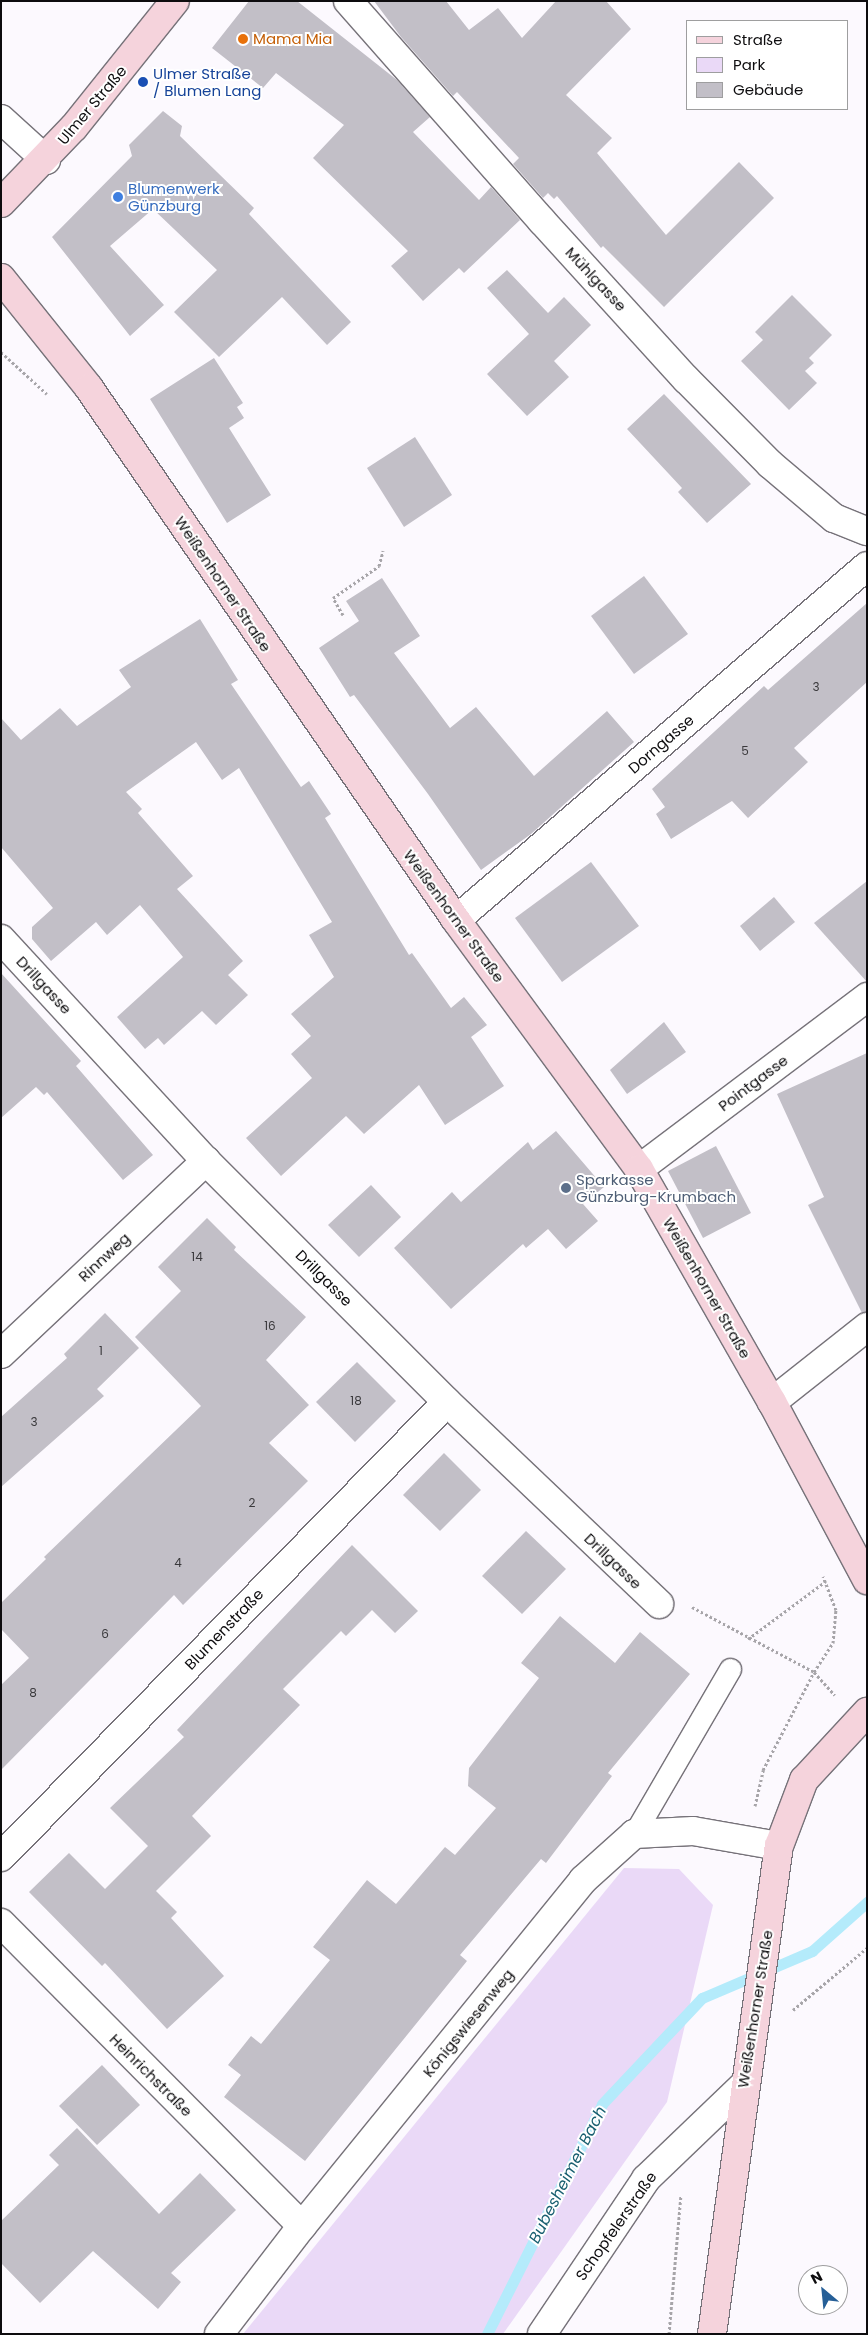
<!DOCTYPE html>
<meta charset="utf-8">
<style>
body{margin:0}
#map{position:relative;width:868px;height:2335px;overflow:hidden;background:#fcf9fe;font-family:Poppins,sans-serif}
div>[style]{position:absolute}
.green>*{inset:0;background:#ead9f7}
.stream>*{height:11px;margin:-5.5px;padding:0 5.5px;transform-origin:5.5px;border-radius:5.5px;background:#b4ebfb}
.building>*{inset:0;background:#c2bfc7}
.path>*{height:3px;margin-top:-1.5px;transform-origin:0;background:repeating-linear-gradient(90deg,#a7a5a9 0 2.5px,transparent 0 5px)}
.roads{filter:drop-shadow(1px 0 #767279) drop-shadow(-1px 0 #767279) drop-shadow(0 1px #767279) drop-shadow(0 -1px #767279)}
.service>*{height:21px;margin:-10.5px;padding:0 10.5px;transform-origin:10.5px;border-radius:10.5px;background:#fff}
.minor>*{height:28px;margin:-14px;padding:0 14px;transform-origin:14px;border-radius:14px;background:#fff}
.secondary>*{height:28px;margin:-14px;padding:0 14px;transform-origin:14px;border-radius:14px;background:#f5d3dc}
.dots>*{width:14px;height:14px;translate:-50% -50%;box-sizing:border-box;border:2px solid #fff;border-radius:50%}
span{translate:-50% -50%;white-space:nowrap;text-align:center;line-height:1.15;-webkit-text-stroke:4px #fff;paint-order:stroke}
.number-label{font-size:12px;color:#3a393c}
.number-label span{-webkit-text-stroke-width:0}
.food-label{font-size:15px;color:#c56008}
.left{translate:0 -50%;text-align:left}
.transit-label{font-size:15px;color:#164399}
.street-label{font-size:15px;color:#0d0c0e}
.shop-label{font-size:15px;color:#366cbe}
.service-label{font-size:15px;color:#4e5e75}
.water-label{font-size:16px;color:#196071;font-style:italic}
.frame{position:absolute;inset:0;border:2px solid #0d0c0e;pointer-events:none}
.legend{position:absolute;left:686px;top:20px;width:162px;height:90px;box-sizing:border-box;background:#fff;border:1px solid #9e9e9f;margin:0;padding:6px 9px;list-style:none;font-size:15px;color:#0d0c0e}
.legend li{display:flex;align-items:center;gap:10px;height:25px}
.legend b{width:25px;border:1px solid #9e9e9f}
.north{position:absolute;left:798px;top:2265px;width:50px;height:50px;box-sizing:border-box;background:#fff;border:1px solid #9e9e9f;border-radius:50%;rotate:332deg;font-size:14px;font-weight:700;line-height:20px;text-align:center;color:#0d0c0e}
.north::after{content:'';display:block;margin:auto;width:18px;height:22px;background:#265f97;clip-path:polygon(50% 0,100% 100%,50% 72%,0 100%)}
</style>
<div id="map">
<div class="green">
<i style="clip-path:polygon(624px 1868px,679px 1869px,713px 1905px,667px 2102px,503px 2334px,243px 2334px)"></i>
</div>
<div class="stream">
<i style="left:487px;top:2334px;width:257px;rotate:-63.4deg"></i>
<i style="left:602px;top:2104px;width:146px;rotate:-46.7deg"></i>
<i style="left:702px;top:1998px;width:120px;rotate:-23.1deg"></i>
<i style="left:812px;top:1951px;width:74px;rotate:-41.7deg"></i>
</div>
<div class="building">
<i style="clip-path:polygon(249px 1px,297px 1px,397px 80px,430px 117px,413px 132px,479px 200px,491px 187px,520px 220px,464px 273px,459px 268px,423px 301px,391px 266px,408px 251px,313px 158px,344px 125px,276px 73px,263px 88px,212px 48px)"></i>
<i style="clip-path:polygon(374px 1px,446px 1px,469px 30px,498px 8px,522px 38px,556px 1px,606px 1px,631px 29px,566px 95px,612px 138px,597px 153px,666px 235px,739px 162px,774px 198px,664px 307px,603px 246px,601px 248px,557px 196px,554px 199px,548px 193px,543px 198px,513px 164px,519px 158px,457px 92px,453px 96px,401px 37px)"></i>
<i style="clip-path:polygon(163px 111px,182px 126px,180px 136px,254px 208px,249px 214px,351px 322px,327px 345px,282px 297px,219px 357px,174px 312px,217px 270px,153px 209px,110px 246px,164px 305px,130px 336px,52px 237px,132px 156px,129px 145px)"></i>
<i style="clip-path:polygon(507px 270px,548px 313px,564px 297px,591px 325px,554px 361px,569px 377px,527px 416px,487px 374px,529px 334px,487px 288px)"></i>
<i style="clip-path:polygon(792px 295px,832px 335px,809px 358px,814px 363px,805px 371px,817px 383px,789px 410px,741px 361px,763px 340px,755px 332px)"></i>
<i style="clip-path:polygon(214px 358px,243px 403px,237px 407px,244px 418px,229px 428px,271px 495px,227px 523px,150px 399px)"></i>
<i style="clip-path:polygon(664px 394px,751px 484px,707px 523px,678px 492px,682px 488px,627px 429px)"></i>
<i style="clip-path:polygon(415px 437px,452px 495px,404px 527px,367px 468px)"></i>
<i style="clip-path:polygon(644px 576px,688px 634px,634px 674px,591px 616px)"></i>
<i style="clip-path:polygon(382px 578px,420px 636px,394px 653px,450px 728px,476px 707px,534px 776px,607px 711px,634px 742px,531px 834px,481px 870px,428px 794px,354px 695px,350px 697px,319px 648px,359px 621px,346px 601px)"></i>
<i style="clip-path:polygon(867px 603px,867px 682px,794px 748px,808px 762px,748px 818px,732px 801px,671px 839px,656px 814px,665px 807px,652px 789px,764px 686px,768px 690px)"></i>
<i style="clip-path:polygon(200px 619px,238px 680px,231px 684px,301px 787px,309px 781px,331px 814px,325px 818px,409px 955px,412px 953px,451px 1008px,464px 997px,487px 1025px,471px 1037px,504px 1086px,445px 1125px,419px 1085px,364px 1134px,346px 1116px,281px 1176px,246px 1138px,312px 1078px,291px 1054px,311px 1036px,291px 1014px,334px 977px,309px 935px,332px 922px,239px 768px,222px 780px,196px 742px,126px 792px,142px 809px,138px 813px,193px 876px,177px 889px,243px 961px,228px 975px,248px 995px,216px 1025px,202px 1011px,164px 1045px,158px 1038px,145px 1049px,117px 1017px,183px 957px,140px 905px,107px 935px,96px 922px,51px 961px,32px 939px,32px 927px,53px 908px,1px 847px,1px 718px,21px 740px,60px 708px,77px 726px,131px 687px,119px 670px)"></i>
<i style="clip-path:polygon(591px 862px,639px 926px,562px 982px,515px 918px)"></i>
<i style="clip-path:polygon(867px 881px,867px 982px,814px 923px)"></i>
<i style="clip-path:polygon(774px 897px,795px 922px,760px 951px,740px 926px)"></i>
<i style="clip-path:polygon(1px 973px,81px 1061px,76px 1066px,153px 1155px,123px 1180px,47px 1092px,44px 1095px,36px 1087px,1px 1118px)"></i>
<i style="clip-path:polygon(664px 1022px,686px 1052px,627px 1094px,610px 1070px)"></i>
<i style="clip-path:polygon(867px 1053px,867px 1312px,862px 1313px,808px 1205px,824px 1197px,777px 1094px)"></i>
<i style="clip-path:polygon(556px 1131px,604px 1187px,583px 1204px,598px 1221px,566px 1249px,548px 1229px,526px 1248px,523px 1244px,451px 1309px,394px 1248px,452px 1192px,461px 1202px,528px 1142px,533px 1150px)"></i>
<i style="clip-path:polygon(716px 1146px,751px 1213px,703px 1238px,668px 1171px)"></i>
<i style="clip-path:polygon(371px 1185px,401px 1217px,359px 1257px,328px 1225px)"></i>
<i style="clip-path:polygon(207px 1218px,236px 1247px,234px 1250px,306px 1317px,266px 1360px,309px 1405px,269px 1443px,308px 1481px,183px 1605px,174px 1595px,1px 1770px,1px 1685px,29px 1658px,1px 1629px,1px 1603px,46px 1559px,44px 1557px,201px 1406px,135px 1337px,181px 1291px,158px 1267px)"></i>
<i style="clip-path:polygon(105px 1313px,139px 1348px,97px 1389px,104px 1396px,1px 1487px,1px 1417px,67px 1358px,64px 1354px)"></i>
<i style="clip-path:polygon(357px 1362px,396px 1401px,355px 1442px,316px 1402px)"></i>
<i style="clip-path:polygon(444px 1453px,481px 1490px,440px 1531px,403px 1495px)"></i>
<i style="clip-path:polygon(526px 1531px,566px 1569px,522px 1614px,482px 1576px)"></i>
<i style="clip-path:polygon(352px 1545px,418px 1611px,395px 1633px,372px 1610px,346px 1636px,341px 1631px,283px 1689px,300px 1705px,192px 1816px,211px 1836px,156px 1891px,177px 1912px,171px 1918px,224px 1976px,167px 2029px,105px 1963px,102px 1966px,29px 1892px,69px 1853px,105px 1889px,148px 1846px,110px 1808px,184px 1737px,177px 1730px)"></i>
<i style="clip-path:polygon(560px 1616px,615px 1663px,640px 1632px,690px 1674px,608px 1773px,612px 1776px,546px 1863px,541px 1859px,460px 1955px,467px 1961px,305px 2161px,224px 2097px,241px 2075px,228px 2065px,251px 2036px,261px 2044px,330px 1960px,313px 1947px,367px 1880px,396px 1904px,445px 1847px,455px 1855px,496px 1808px,468px 1786px,469px 1768px,539px 1678px,521px 1663px)"></i>
<i style="clip-path:polygon(102px 2065px,140px 2105px,97px 2145px,59px 2106px)"></i>
<i style="clip-path:polygon(77px 2128px,159px 2214px,200px 2173px,236px 2210px,171px 2273px,181px 2282px,158px 2309px,93px 2251px,40px 2303px,1px 2263px,1px 2221px,59px 2165px,49px 2155px)"></i>
</div>
<div class="path">
<i style="left:1px;top:352px;width:62px;rotate:42.4deg"></i>
<i style="left:343px;top:615px;width:20px;rotate:-120deg"></i>
<i style="left:333px;top:598px;width:56px;rotate:-34.8deg"></i>
<i style="left:379px;top:566px;width:16px;rotate:-75deg"></i>
<i style="left:692px;top:1607px;width:138px;rotate:28deg"></i>
<i style="left:814px;top:1672px;width:31px;rotate:48deg"></i>
<i style="left:748px;top:1639px;width:97px;rotate:-36.6deg"></i>
<i style="left:755px;top:1806px;width:37px;rotate:-77deg"></i>
<i style="left:763px;top:1770px;width:110px;rotate:-62.5deg"></i>
<i style="left:814px;top:1672px;width:35px;rotate:-57deg"></i>
<i style="left:833px;top:1643px;width:33px;rotate:-85deg"></i>
<i style="left:836px;top:1610px;width:36px;rotate:-111deg"></i>
<i style="left:793px;top:2010px;width:97px;rotate:-40deg"></i>
<i style="left:669px;top:2334px;width:140px;rotate:-85.1deg"></i>
</div>
<div class="roads">
<div class="service">
<i style="left:634px;top:1834px;width:191px;rotate:-59.8deg"></i>
</div>
<div class="minor">
<i style="left:348px;top:1px;width:293px;rotate:48.6deg"></i>
<i style="left:542px;top:221px;width:214px;rotate:47.7deg"></i>
<i style="left:686px;top:379px;width:120px;rotate:45.3deg"></i>
<i style="left:770px;top:464px;width:84px;rotate:40.2deg"></i>
<i style="left:834px;top:518px;width:35px;rotate:22deg"></i>
<i style="left:1px;top:119px;width:61px;rotate:42.3deg"></i>
<i style="left:456px;top:920px;width:542px;rotate:-40.74deg"></i>
<i style="left:1px;top:939px;width:302px;rotate:47.3deg"></i>
<i style="left:206px;top:1161px;width:341px;rotate:45deg"></i>
<i style="left:447px;top:1402px;width:293px;rotate:43.6deg"></i>
<i style="left:639px;top:1169px;width:286px;rotate:-37deg"></i>
<i style="left:1px;top:1354px;width:282px;rotate:-43.3deg"></i>
<i style="left:772px;top:1402px;width:121px;rotate:-38.3deg"></i>
<i style="left:1px;top:1857px;width:637px;rotate:-45.57deg"></i>
<i style="left:1px;top:1923px;width:427px;rotate:45.2deg"></i>
<i style="left:219px;top:2334px;width:136px;rotate:-52.5deg"></i>
<i style="left:302px;top:2226px;width:446px;rotate:-50.9deg"></i>
<i style="left:583px;top:1880px;width:69px;rotate:-42deg"></i>
<i style="left:634px;top:1834px;width:59px;rotate:-2.9deg"></i>
<i style="left:693px;top:1831px;width:87px;rotate:9.9deg"></i>
<i style="left:542px;top:2334px;width:187px;rotate:-56.1deg"></i>
<i style="left:646px;top:2179px;width:136px;rotate:-43.8deg"></i>
</div>
<div class="secondary">
<i style="left:1px;top:203px;width:105px;rotate:-46.2deg"></i>
<i style="left:74px;top:127px;width:161px;rotate:-51.3deg"></i>
<i style="left:1px;top:278px;width:141px;rotate:51.3deg"></i>
<i style="left:89px;top:388px;width:646px;rotate:55.4deg"></i>
<i style="left:456px;top:920px;width:309px;rotate:53.7deg"></i>
<i style="left:639px;top:1169px;width:268px;rotate:60.3deg"></i>
<i style="left:772px;top:1402px;width:202px;rotate:61.9deg"></i>
<i style="left:712px;top:2334px;width:493px;rotate:-82.2deg"></i>
<i style="left:779px;top:1846px;width:71px;rotate:-69.3deg"></i>
<i style="left:804px;top:1780px;width:93px;rotate:-47.2deg"></i>
</div>
</div>
<div class="dots">
<i style="left:243px;top:39px;background:#e8710a"></i>
<i style="left:143px;top:82px;background:#1a4fb4"></i>
<i style="left:118px;top:197px;background:#3f7fe0"></i>
<i style="left:566px;top:1188px;background:#5c6f8a"></i>
</div>
<div class="number-label">
<span style="left:816px;top:687px">3</span>
<span style="left:745px;top:751px">5</span>
<span style="left:197px;top:1257px">14</span>
<span style="left:270px;top:1326px">16</span>
<span style="left:101px;top:1351px">1</span>
<span style="left:356px;top:1401px">18</span>
<span style="left:34px;top:1422px">3</span>
<span style="left:252px;top:1503px">2</span>
<span style="left:178px;top:1563px">4</span>
<span style="left:105px;top:1634px">6</span>
<span style="left:33px;top:1693px">8</span>
</div>
<div class="food-label">
<span class="left" style="left:253px;top:39px">Mama Mia</span>
</div>
<div class="transit-label">
<span class="left" style="left:153px;top:82px">Ulmer Straße<br>/ Blumen Lang</span>
</div>
<div class="street-label">
<span style="left:92px;top:105px;rotate:-50deg">Ulmer Straße</span>
<span style="left:596px;top:279px;rotate:47deg">Mühlgasse</span>
<span style="left:223px;top:584px;rotate:56deg">Weißenhorner Straße</span>
<span style="left:661px;top:744px;rotate:-41deg">Dorngasse</span>
<span style="left:454px;top:916px;rotate:54deg">Weißenhorner Straße</span>
<span style="left:44px;top:985px;rotate:47deg">Drillgasse</span>
<span style="left:753px;top:1083px;rotate:-37deg">Pointgasse</span>
<span style="left:104px;top:1257px;rotate:-43deg">Rinnweg</span>
<span style="left:324px;top:1278px;rotate:45deg">Drillgasse</span>
<span style="left:707px;top:1288px;rotate:60deg">Weißenhorner Straße</span>
<span style="left:613px;top:1561px;rotate:44deg">Drillgasse</span>
<span style="left:224px;top:1629px;rotate:-46deg">Blumenstraße</span>
<span style="left:755px;top:2009px;rotate:-81deg">Weißenhorner Straße</span>
<span style="left:468px;top:2023px;rotate:-51deg">Königswiesenweg</span>
<span style="left:151px;top:2075px;rotate:45deg">Heinrichstraße</span>
<span style="left:616px;top:2226px;rotate:-55deg">Schopfelerstraße</span>
</div>
<div class="shop-label">
<span class="left" style="left:128px;top:197px">Blumenwerk<br>Günzburg</span>
</div>
<div class="service-label">
<span class="left" style="left:576px;top:1188px">Sparkasse<br>Günzburg-Krumbach</span>
</div>
<div class="water-label">
<span style="left:568px;top:2175px;rotate:-63deg">Bubesheimer Bach</span>
</div>
<div class="frame"></div>
<ul class="legend">
<li><b style="height:6px;background:#f5d3dc"></b>Straße</li>
<li><b style="height:14px;background:#ead9f7"></b>Park</li>
<li><b style="height:14px;background:#c2bfc7"></b>Gebäude</li>
</ul>
<div class="north">N</div>
</div>
